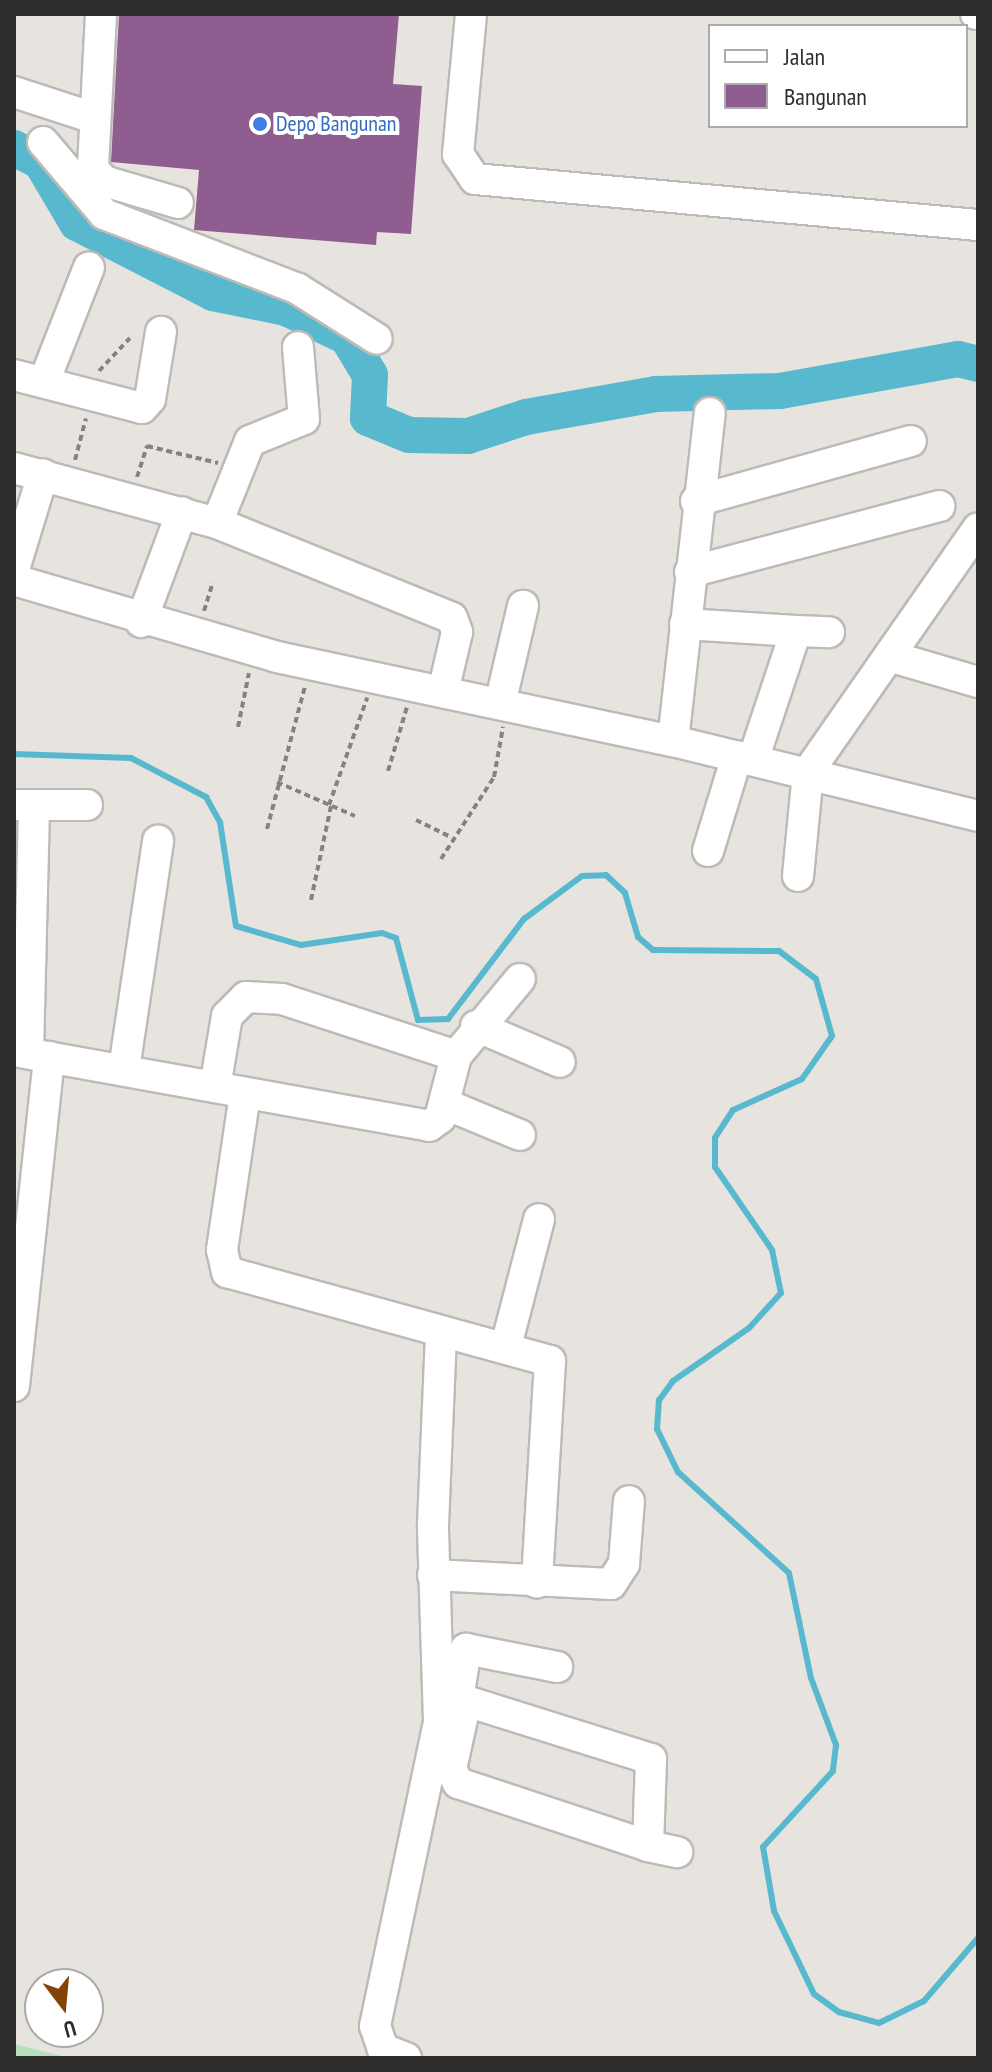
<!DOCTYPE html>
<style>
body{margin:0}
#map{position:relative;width:992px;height:2072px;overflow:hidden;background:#e7e3df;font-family:"PT Sans Narrow",sans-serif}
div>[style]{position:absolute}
.green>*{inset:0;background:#b8dfbb}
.stream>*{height:6px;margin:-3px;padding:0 3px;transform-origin:3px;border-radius:3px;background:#58b9ce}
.river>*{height:36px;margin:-18px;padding:0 18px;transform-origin:18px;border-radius:18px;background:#58b9ce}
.building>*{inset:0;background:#8f5d8f}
.path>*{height:4px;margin-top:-2px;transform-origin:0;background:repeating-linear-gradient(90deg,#858380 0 6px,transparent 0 10px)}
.roads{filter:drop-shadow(2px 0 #bebab7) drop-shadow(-2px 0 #bebab7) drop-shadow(0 2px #bebab7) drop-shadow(0 -2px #bebab7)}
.minor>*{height:30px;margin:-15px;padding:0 15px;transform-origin:15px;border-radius:15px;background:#fff}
.dots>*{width:22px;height:22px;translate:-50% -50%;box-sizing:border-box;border:4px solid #fff;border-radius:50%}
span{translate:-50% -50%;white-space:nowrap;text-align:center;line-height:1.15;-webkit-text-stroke:8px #fff;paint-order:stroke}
.shop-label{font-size:22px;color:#366cbe}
.left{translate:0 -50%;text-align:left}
.frame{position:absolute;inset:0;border:16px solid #2e2d2c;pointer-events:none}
.legend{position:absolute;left:708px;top:24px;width:260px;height:104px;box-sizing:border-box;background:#fff;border:2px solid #ababab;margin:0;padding:10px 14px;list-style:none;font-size:24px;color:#2e2d2c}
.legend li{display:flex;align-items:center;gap:16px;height:40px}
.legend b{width:40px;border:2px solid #ababab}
.north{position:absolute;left:24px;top:1968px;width:80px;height:80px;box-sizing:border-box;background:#fff;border:2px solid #ababab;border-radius:50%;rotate:164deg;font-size:22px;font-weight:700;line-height:32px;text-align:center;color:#2e2d2c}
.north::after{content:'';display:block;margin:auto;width:28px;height:36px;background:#834408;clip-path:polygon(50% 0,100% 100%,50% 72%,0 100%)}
</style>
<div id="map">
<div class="green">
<i style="clip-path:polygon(14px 2044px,70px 2058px,14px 2058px)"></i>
</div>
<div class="stream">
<i style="left:14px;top:754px;width:117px;rotate:2deg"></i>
<i style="left:131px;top:758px;width:85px;rotate:27.5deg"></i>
<i style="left:206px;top:797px;width:29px;rotate:61deg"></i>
<i style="left:220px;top:822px;width:105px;rotate:81.3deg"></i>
<i style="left:236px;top:926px;width:68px;rotate:16.3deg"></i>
<i style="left:301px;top:945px;width:82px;rotate:-8.4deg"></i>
<i style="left:382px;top:933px;width:15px;rotate:20deg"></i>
<i style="left:396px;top:938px;width:85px;rotate:75deg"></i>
<i style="left:418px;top:1020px;width:30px;rotate:-2deg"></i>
<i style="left:448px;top:1019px;width:126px;rotate:-52.8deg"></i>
<i style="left:524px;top:919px;width:72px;rotate:-36.6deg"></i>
<i style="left:582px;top:876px;width:24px;rotate:-2deg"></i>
<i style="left:606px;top:875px;width:26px;rotate:43deg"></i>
<i style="left:625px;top:893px;width:46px;rotate:73.5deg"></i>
<i style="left:638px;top:937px;width:20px;rotate:41deg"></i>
<i style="left:653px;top:950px;width:126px;rotate:0.5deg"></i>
<i style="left:779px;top:951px;width:46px;rotate:37.1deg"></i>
<i style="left:816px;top:979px;width:59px;rotate:74.3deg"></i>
<i style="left:832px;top:1036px;width:52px;rotate:124.9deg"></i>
<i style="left:802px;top:1079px;width:76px;rotate:155.8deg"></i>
<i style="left:733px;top:1110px;width:33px;rotate:123deg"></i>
<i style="left:715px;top:1138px;width:29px;rotate:90deg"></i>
<i style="left:715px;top:1167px;width:101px;rotate:55.5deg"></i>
<i style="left:772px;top:1250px;width:44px;rotate:78.2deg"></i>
<i style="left:781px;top:1293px;width:47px;rotate:132.4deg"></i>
<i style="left:749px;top:1328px;width:93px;rotate:145.1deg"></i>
<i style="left:673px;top:1381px;width:24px;rotate:126deg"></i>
<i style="left:659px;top:1400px;width:29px;rotate:94deg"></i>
<i style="left:657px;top:1429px;width:48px;rotate:64deg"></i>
<i style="left:678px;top:1472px;width:150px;rotate:42.3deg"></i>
<i style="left:789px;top:1573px;width:107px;rotate:78.2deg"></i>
<i style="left:811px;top:1678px;width:72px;rotate:69.5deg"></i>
<i style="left:836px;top:1745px;width:26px;rotate:97deg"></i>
<i style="left:833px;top:1771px;width:103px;rotate:132.6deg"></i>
<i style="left:763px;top:1847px;width:65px;rotate:80.2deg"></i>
<i style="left:774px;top:1911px;width:92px;rotate:64.3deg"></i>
<i style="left:814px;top:1994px;width:31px;rotate:36deg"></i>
<i style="left:839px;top:2012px;width:41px;rotate:15.4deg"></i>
<i style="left:879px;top:2023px;width:50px;rotate:-26.1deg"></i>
<i style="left:924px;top:2001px;width:83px;rotate:-49.4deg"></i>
</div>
<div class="river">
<i style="left:14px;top:148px;width:30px;rotate:27deg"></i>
<i style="left:41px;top:162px;width:71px;rotate:59.5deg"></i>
<i style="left:77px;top:223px;width:153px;rotate:27.2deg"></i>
<i style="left:213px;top:293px;width:75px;rotate:11.6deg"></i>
<i style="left:286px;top:308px;width:68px;rotate:25.4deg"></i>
<i style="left:347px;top:337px;width:44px;rotate:58.8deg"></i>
<i style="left:370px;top:375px;width:43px;rotate:92.7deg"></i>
<i style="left:368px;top:418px;width:44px;rotate:22.5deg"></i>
<i style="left:409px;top:435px;width:59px;rotate:1deg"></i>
<i style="left:468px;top:436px;width:61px;rotate:-18.1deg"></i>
<i style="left:526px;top:417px;width:132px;rotate:-10deg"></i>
<i style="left:656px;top:394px;width:124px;rotate:-1.4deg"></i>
<i style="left:780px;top:391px;width:181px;rotate:-10.2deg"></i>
<i style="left:958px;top:359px;width:21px;rotate:14deg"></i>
</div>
<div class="building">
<i style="clip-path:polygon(119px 14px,399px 14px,393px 84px,422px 86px,411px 234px,377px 232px,376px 245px,194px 230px,199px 170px,111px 162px)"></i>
</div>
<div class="path">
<i style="left:99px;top:371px;width:45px;rotate:-46.8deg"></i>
<i style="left:75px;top:460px;width:43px;rotate:-75.3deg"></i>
<i style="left:137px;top:477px;width:33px;rotate:-72deg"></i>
<i style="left:147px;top:446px;width:73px;rotate:13.5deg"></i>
<i style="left:204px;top:611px;width:30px;rotate:-73deg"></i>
<i style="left:238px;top:727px;width:55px;rotate:-78.5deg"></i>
<i style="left:388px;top:771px;width:67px;rotate:-73.5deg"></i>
<i style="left:277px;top:782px;width:85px;rotate:23.6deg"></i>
<i style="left:329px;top:805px;width:114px;rotate:-70.4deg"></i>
<i style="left:416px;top:820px;width:39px;rotate:26deg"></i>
<i style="left:267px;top:829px;width:148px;rotate:-75.1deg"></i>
<i style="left:441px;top:859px;width:98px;rotate:-57.1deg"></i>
<i style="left:494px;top:777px;width:51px;rotate:-79.8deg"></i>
<i style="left:311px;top:900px;width:96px;rotate:-78deg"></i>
</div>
<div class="roads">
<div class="minor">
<i style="left:101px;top:14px;width:155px;rotate:93deg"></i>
<i style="left:93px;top:169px;width:16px;rotate:47deg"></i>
<i style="left:104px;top:181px;width:77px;rotate:16.6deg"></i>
<i style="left:471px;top:14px;width:141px;rotate:95.3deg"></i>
<i style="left:458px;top:154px;width:30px;rotate:56deg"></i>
<i style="left:475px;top:179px;width:505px;rotate:5.23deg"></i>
<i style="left:976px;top:14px;width:2px"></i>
<i style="left:14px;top:92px;width:84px;rotate:18deg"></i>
<i style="left:43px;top:142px;width:94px;rotate:49.7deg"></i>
<i style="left:104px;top:214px;width:208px;rotate:21.1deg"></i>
<i style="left:298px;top:289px;width:93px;rotate:32.3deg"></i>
<i style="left:14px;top:375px;width:132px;rotate:14.5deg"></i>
<i style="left:142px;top:408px;width:12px;rotate:-48deg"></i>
<i style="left:150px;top:399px;width:68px;rotate:-80.7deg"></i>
<i style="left:44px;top:382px;width:123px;rotate:-68.6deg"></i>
<i style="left:14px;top:468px;width:210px;rotate:15.2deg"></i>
<i style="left:217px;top:523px;width:253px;rotate:22deg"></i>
<i style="left:452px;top:618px;width:15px;rotate:70deg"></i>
<i style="left:457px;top:632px;width:62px;rotate:103.1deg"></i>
<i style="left:696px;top:501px;width:223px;rotate:-15.6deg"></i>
<i style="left:217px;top:523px;width:88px;rotate:-68.1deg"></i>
<i style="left:250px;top:441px;width:58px;rotate:-22.2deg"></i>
<i style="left:304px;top:419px;width:72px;rotate:-94.8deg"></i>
<i style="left:14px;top:569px;width:99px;rotate:-73deg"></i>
<i style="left:690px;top:572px;width:258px;rotate:-14.8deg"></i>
<i style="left:14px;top:580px;width:274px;rotate:16.3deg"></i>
<i style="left:277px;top:657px;width:405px;rotate:12deg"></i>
<i style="left:673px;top:741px;width:314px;rotate:13.8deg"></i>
<i style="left:141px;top:622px;width:117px;rotate:-69.6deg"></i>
<i style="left:685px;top:624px;width:111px;rotate:3.6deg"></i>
<i style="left:889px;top:656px;width:93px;rotate:16.3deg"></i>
<i style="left:500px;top:704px;width:101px;rotate:-76.8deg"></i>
<i style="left:673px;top:741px;width:330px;rotate:-83.6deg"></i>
<i style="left:753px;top:760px;width:136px;rotate:-71.6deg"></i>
<i style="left:796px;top:631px;width:33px;rotate:2deg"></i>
<i style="left:17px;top:805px;width:70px"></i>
<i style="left:708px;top:851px;width:99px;rotate:-73deg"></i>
<i style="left:798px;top:876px;width:104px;rotate:-84.5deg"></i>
<i style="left:808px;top:772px;width:297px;rotate:-55.1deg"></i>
<i style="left:476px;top:1026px;width:91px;rotate:23.2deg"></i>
<i style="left:14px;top:1051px;width:422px;rotate:10.2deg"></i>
<i style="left:429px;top:1126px;width:14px;rotate:-36deg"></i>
<i style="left:440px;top:1118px;width:64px;rotate:-75.5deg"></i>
<i style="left:456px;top:1056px;width:100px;rotate:-50.3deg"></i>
<i style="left:28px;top:1053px;width:248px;rotate:-88.6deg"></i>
<i style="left:124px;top:1069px;width:231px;rotate:-81.5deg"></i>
<i style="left:215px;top:1087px;width:72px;rotate:-80.4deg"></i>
<i style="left:227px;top:1016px;width:27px;rotate:-45deg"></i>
<i style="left:246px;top:997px;width:36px;rotate:3deg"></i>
<i style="left:282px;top:999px;width:183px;rotate:18.1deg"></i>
<i style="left:245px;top:1094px;width:158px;rotate:98.4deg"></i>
<i style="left:222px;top:1250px;width:23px;rotate:77deg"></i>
<i style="left:227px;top:1272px;width:335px;rotate:15.4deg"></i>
<i style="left:550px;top:1361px;width:222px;rotate:93.4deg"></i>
<i style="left:445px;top:1104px;width:81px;rotate:22.5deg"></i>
<i style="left:506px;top:1346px;width:131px;rotate:-75.4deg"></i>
<i style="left:14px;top:1386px;width:331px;rotate:-83.9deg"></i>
<i style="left:433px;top:1575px;width:178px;rotate:2.9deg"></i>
<i style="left:611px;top:1584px;width:24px;rotate:-57deg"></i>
<i style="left:624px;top:1564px;width:63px;rotate:-85.5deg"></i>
<i style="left:459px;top:1693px;width:45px;rotate:-81deg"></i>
<i style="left:466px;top:1649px;width:93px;rotate:11.2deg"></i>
<i style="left:648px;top:1846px;width:87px;rotate:-88deg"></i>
<i style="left:651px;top:1759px;width:194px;rotate:-162.6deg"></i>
<i style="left:466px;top:1701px;width:70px;rotate:102.4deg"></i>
<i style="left:451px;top:1769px;width:16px;rotate:63deg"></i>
<i style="left:458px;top:1783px;width:200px;rotate:18.3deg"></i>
<i style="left:648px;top:1846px;width:30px;rotate:12deg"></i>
<i style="left:406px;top:2058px;width:25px;rotate:-159deg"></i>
<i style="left:383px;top:2049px;width:24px;rotate:-109deg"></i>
<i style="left:375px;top:2026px;width:312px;rotate:-78.1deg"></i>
<i style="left:439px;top:1721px;width:196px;rotate:-91.8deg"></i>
<i style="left:433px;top:1525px;width:193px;rotate:-87.6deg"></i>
</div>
</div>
<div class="dots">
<i style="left:260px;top:124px;background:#3f7fe0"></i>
</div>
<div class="shop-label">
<span class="left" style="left:276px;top:124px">Depo Bangunan</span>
</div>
<div class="frame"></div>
<ul class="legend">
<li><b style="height:10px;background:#fff"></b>Jalan</li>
<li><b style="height:22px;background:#8f5d8f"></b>Bangunan</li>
</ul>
<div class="north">U</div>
</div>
